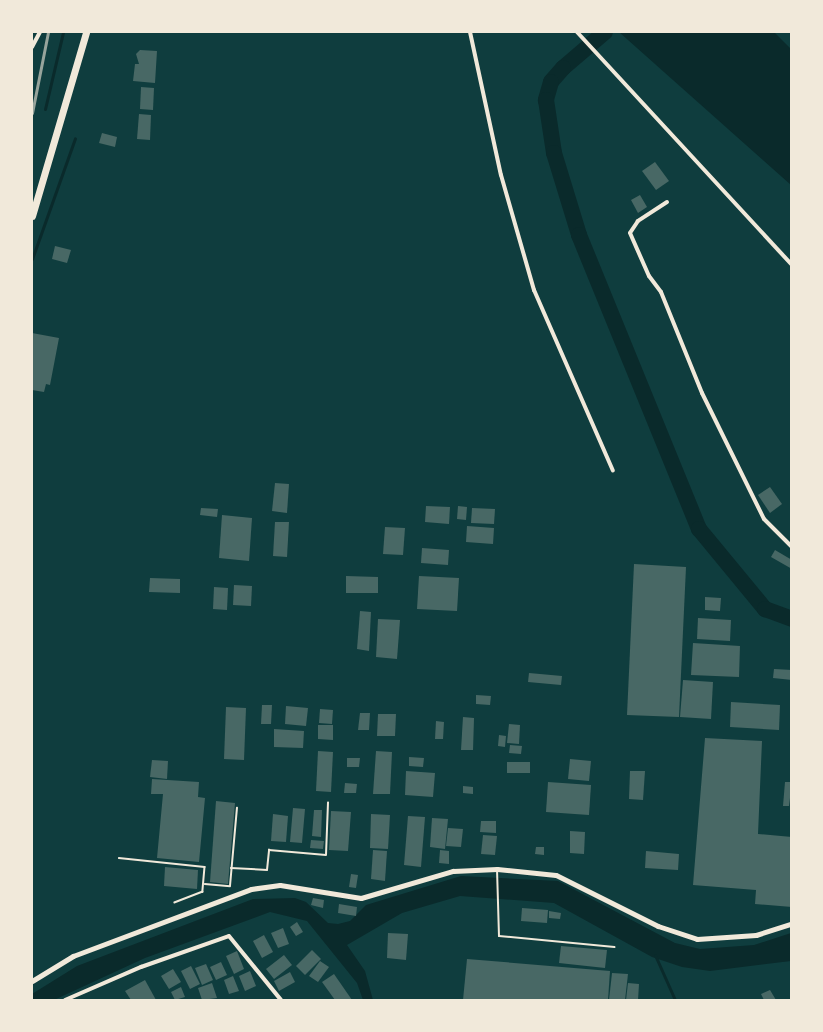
<!DOCTYPE html>
<style>
body{margin:0}
#map{position:relative;width:823px;height:1032px;overflow:hidden;background:#0f3d3e;font-family:"PT Serif",serif}
div>[style]{position:absolute}
.water>*{inset:0;background:#0a2a2b}
.stream>*{height:3px;margin:-1.5px;padding:0 1.5px;transform-origin:1.5px;border-radius:1.5px;background:#0a2a2b}
.river>*{height:16px;margin:-8px;padding:0 8px;transform-origin:8px;border-radius:8px;background:#0a2a2b}
.building>*{inset:0;background:#486865}
.path>*{height:1.5px;margin:-0.75px;padding:0 0.75px;transform-origin:0.75px;border-radius:0.75px;background:#f1e9da}
.service>*{height:2px;margin:-1px;padding:0 1px;transform-origin:1px;border-radius:1px;background:#f1e9da}
.minor>*{height:4px;margin:-2px;padding:0 2px;transform-origin:2px;border-radius:2px;background:#f1e9da}
.tertiary>*{height:5px;margin:-2.5px;padding:0 2.5px;transform-origin:2.5px;border-radius:2.5px;background:#f1e9da}
.trunk>*{height:7px;margin:-3.5px;padding:0 3.5px;transform-origin:3.5px;border-radius:3.5px;background:#f1e9da}
.rail>*{height:3px;margin:-1.5px;padding:0 1.5px;transform-origin:1.5px;border-radius:1.5px;background:#97a49c}
span{translate:-50% -50%;white-space:nowrap;text-align:center;line-height:1.15;-webkit-text-stroke:6px #f1e9da;paint-order:stroke}
.frame{position:absolute;inset:0;border:33px solid #f1e9da;pointer-events:none}
</style>
<div id="map">
<div class="water">
<i style="clip-path:polygon(619px 32px,774px 32px,791px 49px,791px 185px)"></i>
<i style="clip-path:polygon(461px 876px,558px 881px,675px 943px,700px 949px,754px 945px,791px 933px,791px 961px,710px 971px,682px 967px,652px 957px,554px 903px,460px 896px,402px 913px,347px 945px,365px 971px,373px 1000px,363px 1000px,357px 983px,307px 921px,270px 912px,145px 958px,54px 1000px,32px 1000px,32px 994px,77px 966px,253px 899px,295px 898px,306px 902px,328px 923px,338px 924px,350px 921px,366px 905px)"></i>
</div>
<div class="stream">
<i style="left:45px;top:109px;width:79px;rotate:-76.8deg"></i>
<i style="left:32px;top:259px;width:128px;rotate:-70.4deg"></i>
<i style="left:655px;top:955px;width:49px;rotate:66deg"></i>
</div>
<div class="river">
<i style="left:605px;top:32px;width:55px;rotate:139.4deg"></i>
<i style="left:563px;top:68px;width:18px;rotate:131deg"></i>
<i style="left:551px;top:82px;width:19px;rotate:106deg"></i>
<i style="left:546px;top:100px;width:54px;rotate:81.4deg"></i>
<i style="left:554px;top:153px;width:86px;rotate:73deg"></i>
<i style="left:579px;top:235px;width:318px;rotate:67.8deg"></i>
<i style="left:699px;top:529px;width:104px;rotate:50.5deg"></i>
<i style="left:765px;top:609px;width:29px;rotate:20deg"></i>
</div>
<div class="building">
<i style="clip-path:polygon(140px 50px,157px 51px,155px 83px,133px 81px,135px 64px,139px 64px,136px 54px)"></i>
<i style="clip-path:polygon(141px 87px,154px 88px,153px 110px,140px 109px)"></i>
<i style="clip-path:polygon(139px 114px,151px 115px,150px 140px,137px 139px)"></i>
<i style="clip-path:polygon(102px 133px,117px 137px,115px 147px,99px 143px)"></i>
<i style="clip-path:polygon(655px 162px,669px 181px,656px 190px,642px 171px)"></i>
<i style="clip-path:polygon(640px 195px,647px 207px,638px 213px,631px 200px)"></i>
<i style="clip-path:polygon(55px 246px,71px 250px,67px 263px,52px 259px)"></i>
<i style="clip-path:polygon(32px 333px,59px 338px,50px 385px,46px 384px,44px 392px,32px 390px)"></i>
<i style="clip-path:polygon(275px 483px,289px 484px,287px 513px,272px 511px)"></i>
<i style="clip-path:polygon(770px 487px,782px 504px,770px 513px,758px 495px)"></i>
<i style="clip-path:polygon(426px 506px,450px 507px,449px 524px,425px 522px)"></i>
<i style="clip-path:polygon(458px 506px,467px 507px,466px 520px,457px 519px)"></i>
<i style="clip-path:polygon(201px 508px,218px 509px,217px 517px,200px 515px)"></i>
<i style="clip-path:polygon(472px 508px,495px 509px,494px 524px,471px 523px)"></i>
<i style="clip-path:polygon(222px 515px,252px 518px,249px 561px,219px 558px)"></i>
<i style="clip-path:polygon(275px 522px,289px 522px,287px 557px,273px 556px)"></i>
<i style="clip-path:polygon(467px 526px,494px 528px,493px 544px,466px 542px)"></i>
<i style="clip-path:polygon(385px 527px,405px 528px,403px 555px,383px 554px)"></i>
<i style="clip-path:polygon(422px 548px,449px 550px,448px 565px,421px 563px)"></i>
<i style="clip-path:polygon(775px 550px,792px 560px,792px 569px,771px 557px)"></i>
<i style="clip-path:polygon(634px 564px,686px 567px,679px 717px,627px 715px)"></i>
<i style="clip-path:polygon(346px 576px,378px 577px,378px 593px,346px 593px)"></i>
<i style="clip-path:polygon(419px 576px,459px 578px,457px 611px,417px 609px)"></i>
<i style="clip-path:polygon(150px 578px,180px 579px,180px 593px,149px 592px)"></i>
<i style="clip-path:polygon(234px 585px,252px 586px,251px 606px,233px 605px)"></i>
<i style="clip-path:polygon(214px 587px,228px 588px,227px 610px,213px 609px)"></i>
<i style="clip-path:polygon(705px 597px,721px 598px,720px 611px,705px 610px)"></i>
<i style="clip-path:polygon(360px 611px,371px 612px,369px 651px,357px 649px)"></i>
<i style="clip-path:polygon(698px 618px,731px 620px,730px 641px,697px 639px)"></i>
<i style="clip-path:polygon(378px 619px,400px 620px,397px 659px,376px 657px)"></i>
<i style="clip-path:polygon(693px 643px,740px 646px,739px 677px,691px 675px)"></i>
<i style="clip-path:polygon(774px 669px,792px 670px,792px 680px,773px 678px)"></i>
<i style="clip-path:polygon(529px 673px,562px 676px,561px 685px,528px 682px)"></i>
<i style="clip-path:polygon(683px 680px,713px 682px,711px 719px,680px 717px)"></i>
<i style="clip-path:polygon(476px 695px,491px 696px,490px 705px,476px 704px)"></i>
<i style="clip-path:polygon(731px 702px,780px 705px,779px 730px,730px 727px)"></i>
<i style="clip-path:polygon(262px 705px,272px 705px,271px 724px,261px 724px)"></i>
<i style="clip-path:polygon(286px 706px,308px 708px,306px 726px,285px 724px)"></i>
<i style="clip-path:polygon(226px 707px,246px 708px,244px 760px,224px 759px)"></i>
<i style="clip-path:polygon(320px 709px,333px 710px,332px 724px,319px 723px)"></i>
<i style="clip-path:polygon(360px 713px,370px 713px,369px 730px,358px 730px)"></i>
<i style="clip-path:polygon(378px 714px,396px 714px,395px 736px,377px 736px)"></i>
<i style="clip-path:polygon(463px 717px,474px 718px,473px 750px,461px 750px)"></i>
<i style="clip-path:polygon(436px 721px,444px 722px,443px 739px,435px 739px)"></i>
<i style="clip-path:polygon(509px 724px,520px 725px,519px 744px,507px 743px)"></i>
<i style="clip-path:polygon(318px 725px,333px 725px,333px 740px,318px 739px)"></i>
<i style="clip-path:polygon(274px 729px,304px 731px,303px 748px,274px 747px)"></i>
<i style="clip-path:polygon(499px 735px,506px 736px,505px 747px,498px 746px)"></i>
<i style="clip-path:polygon(705px 738px,762px 741px,758px 834px,792px 837px,792px 907px,755px 904px,756px 890px,693px 885px)"></i>
<i style="clip-path:polygon(510px 745px,522px 746px,521px 754px,509px 753px)"></i>
<i style="clip-path:polygon(318px 751px,333px 752px,331px 792px,316px 791px)"></i>
<i style="clip-path:polygon(376px 751px,392px 752px,390px 794px,373px 794px)"></i>
<i style="clip-path:polygon(409px 757px,424px 758px,423px 767px,409px 766px)"></i>
<i style="clip-path:polygon(347px 758px,360px 758px,359px 767px,347px 767px)"></i>
<i style="clip-path:polygon(570px 759px,591px 761px,589px 781px,568px 779px)"></i>
<i style="clip-path:polygon(152px 760px,168px 761px,167px 779px,150px 777px)"></i>
<i style="clip-path:polygon(507px 762px,530px 762px,530px 773px,507px 773px)"></i>
<i style="clip-path:polygon(406px 771px,435px 773px,433px 797px,405px 795px)"></i>
<i style="clip-path:polygon(630px 771px,645px 771px,643px 800px,629px 799px)"></i>
<i style="clip-path:polygon(152px 779px,199px 782px,198px 797px,205px 798px,199px 862px,157px 858px,163px 794px,151px 794px)"></i>
<i style="clip-path:polygon(548px 782px,591px 785px,589px 815px,546px 812px)"></i>
<i style="clip-path:polygon(785px 782px,792px 782px,789px 806px,783px 806px)"></i>
<i style="clip-path:polygon(345px 783px,357px 784px,356px 793px,344px 793px)"></i>
<i style="clip-path:polygon(463px 786px,473px 787px,473px 794px,463px 793px)"></i>
<i style="clip-path:polygon(216px 801px,235px 803px,228px 884px,210px 882px)"></i>
<i style="clip-path:polygon(293px 808px,305px 809px,302px 843px,290px 842px)"></i>
<i style="clip-path:polygon(314px 810px,322px 810px,321px 837px,312px 836px)"></i>
<i style="clip-path:polygon(331px 811px,351px 812px,348px 851px,329px 850px)"></i>
<i style="clip-path:polygon(273px 814px,288px 816px,286px 842px,271px 841px)"></i>
<i style="clip-path:polygon(371px 814px,390px 815px,388px 849px,370px 848px)"></i>
<i style="clip-path:polygon(408px 816px,425px 817px,421px 867px,404px 865px)"></i>
<i style="clip-path:polygon(432px 818px,448px 819px,445px 849px,430px 847px)"></i>
<i style="clip-path:polygon(481px 821px,496px 821px,496px 833px,480px 832px)"></i>
<i style="clip-path:polygon(448px 828px,463px 829px,461px 847px,446px 846px)"></i>
<i style="clip-path:polygon(570px 831px,585px 832px,584px 854px,570px 853px)"></i>
<i style="clip-path:polygon(483px 835px,497px 836px,495px 855px,481px 854px)"></i>
<i style="clip-path:polygon(311px 840px,324px 841px,323px 849px,310px 848px)"></i>
<i style="clip-path:polygon(536px 847px,544px 847px,544px 855px,535px 854px)"></i>
<i style="clip-path:polygon(373px 850px,387px 851px,385px 881px,371px 879px)"></i>
<i style="clip-path:polygon(440px 850px,449px 851px,449px 864px,439px 863px)"></i>
<i style="clip-path:polygon(646px 851px,679px 854px,678px 870px,645px 868px)"></i>
<i style="clip-path:polygon(165px 867px,198px 870px,197px 889px,164px 886px)"></i>
<i style="clip-path:polygon(351px 874px,358px 875px,356px 888px,349px 887px)"></i>
<i style="clip-path:polygon(313px 898px,324px 900px,323px 908px,311px 905px)"></i>
<i style="clip-path:polygon(339px 904px,357px 907px,356px 916px,338px 913px)"></i>
<i style="clip-path:polygon(522px 908px,548px 910px,547px 923px,521px 921px)"></i>
<i style="clip-path:polygon(549px 911px,561px 913px,560px 919px,549px 918px)"></i>
<i style="clip-path:polygon(297px 922px,303px 932px,296px 936px,290px 927px)"></i>
<i style="clip-path:polygon(283px 928px,289px 944px,278px 948px,271px 933px)"></i>
<i style="clip-path:polygon(388px 933px,408px 934px,406px 960px,387px 958px)"></i>
<i style="clip-path:polygon(264px 935px,273px 952px,262px 958px,253px 941px)"></i>
<i style="clip-path:polygon(561px 946px,607px 950px,605px 968px,559px 963px)"></i>
<i style="clip-path:polygon(312px 950px,321px 959px,305px 975px,296px 966px)"></i>
<i style="clip-path:polygon(237px 951px,244px 969px,234px 974px,226px 956px)"></i>
<i style="clip-path:polygon(284px 955px,292px 965px,274px 979px,266px 969px)"></i>
<i style="clip-path:polygon(467px 959px,610px 971px,608px 1000px,463px 1000px)"></i>
<i style="clip-path:polygon(320px 961px,329px 967px,318px 982px,309px 976px)"></i>
<i style="clip-path:polygon(221px 962px,227px 975px,216px 980px,210px 967px)"></i>
<i style="clip-path:polygon(206px 964px,213px 980px,202px 985px,195px 968px)"></i>
<i style="clip-path:polygon(191px 966px,200px 984px,190px 989px,181px 971px)"></i>
<i style="clip-path:polygon(173px 969px,181px 982px,169px 989px,161px 976px)"></i>
<i style="clip-path:polygon(250px 971px,256px 986px,245px 991px,239px 976px)"></i>
<i style="clip-path:polygon(290px 972px,295px 982px,279px 991px,274px 981px)"></i>
<i style="clip-path:polygon(612px 973px,628px 974px,625px 1000px,609px 1000px)"></i>
<i style="clip-path:polygon(334px 974px,352px 1000px,335px 1000px,322px 982px)"></i>
<i style="clip-path:polygon(233px 976px,239px 991px,229px 994px,224px 980px)"></i>
<i style="clip-path:polygon(145px 980px,156px 1000px,131px 1000px,125px 991px)"></i>
<i style="clip-path:polygon(212px 983px,217px 998px,202px 1000px,198px 988px)"></i>
<i style="clip-path:polygon(628px 983px,639px 984px,638px 1000px,626px 1000px)"></i>
<i style="clip-path:polygon(181px 987px,185px 997px,175px 1000px,171px 992px)"></i>
<i style="clip-path:polygon(770px 990px,776px 1000px,764px 1000px,761px 994px)"></i>
</div>
<div class="path">
<i style="left:119px;top:858px;width:86px;rotate:6deg"></i>
<i style="left:205px;top:867px;width:25px;rotate:95deg"></i>
<i style="left:203px;top:892px;width:30px;rotate:159deg"></i>
<i style="left:231px;top:868px;width:36px;rotate:3deg"></i>
<i style="left:267px;top:870px;width:20px;rotate:-84deg"></i>
<i style="left:269px;top:850px;width:57px;rotate:5deg"></i>
<i style="left:326px;top:855px;width:52px;rotate:-87.8deg"></i>
<i style="left:205px;top:884px;width:25px;rotate:5deg"></i>
<i style="left:230px;top:886px;width:78px;rotate:-84.9deg"></i>
</div>
<div class="service">
<i style="left:497px;top:869px;width:67px;rotate:88.3deg"></i>
<i style="left:499px;top:936px;width:116px;rotate:5.5deg"></i>
</div>
<div class="minor">
<i style="left:470px;top:32px;width:146px;rotate:77.8deg"></i>
<i style="left:501px;top:175px;width:120px;rotate:74deg"></i>
<i style="left:534px;top:290px;width:197px;rotate:66.4deg"></i>
<i style="left:577px;top:32px;width:317px;rotate:47.3deg"></i>
<i style="left:32px;top:47px;width:17px;rotate:-62deg"></i>
<i style="left:667px;top:202px;width:35px;rotate:147deg"></i>
<i style="left:638px;top:221px;width:14px;rotate:124deg"></i>
<i style="left:630px;top:233px;width:47px;rotate:66.2deg"></i>
<i style="left:649px;top:276px;width:20px;rotate:53deg"></i>
<i style="left:661px;top:292px;width:109px;rotate:67.9deg"></i>
<i style="left:702px;top:393px;width:140px;rotate:63.8deg"></i>
<i style="left:764px;top:519px;width:40px;rotate:45deg"></i>
<i style="left:65px;top:1000px;width:83px;rotate:-23.5deg"></i>
<i style="left:141px;top:967px;width:93px;rotate:-19.4deg"></i>
<i style="left:229px;top:936px;width:82px;rotate:50.9deg"></i>
</div>
<div class="tertiary">
<i style="left:32px;top:981px;width:48px;rotate:-31.4deg"></i>
<i style="left:73px;top:956px;width:190px;rotate:-20.6deg"></i>
<i style="left:251px;top:889px;width:29px;rotate:-8deg"></i>
<i style="left:280px;top:885px;width:82px;rotate:9.1deg"></i>
<i style="left:361px;top:898px;width:96px;rotate:-16.4deg"></i>
<i style="left:453px;top:871px;width:44px;rotate:-2.6deg"></i>
<i style="left:497px;top:869px;width:59px;rotate:5.8deg"></i>
<i style="left:556px;top:875px;width:114px;rotate:26.6deg"></i>
<i style="left:658px;top:926px;width:41px;rotate:18.4deg"></i>
<i style="left:697px;top:939px;width:59px;rotate:-3.9deg"></i>
<i style="left:756px;top:935px;width:38px;rotate:-18deg"></i>
</div>
<div class="trunk">
<i style="left:32px;top:216px;width:192px;rotate:-73.6deg"></i>
</div>
<div class="rail">
<i style="left:32px;top:113px;width:83px;rotate:-78.8deg"></i>
</div>
<div class="frame"></div>
</div>
